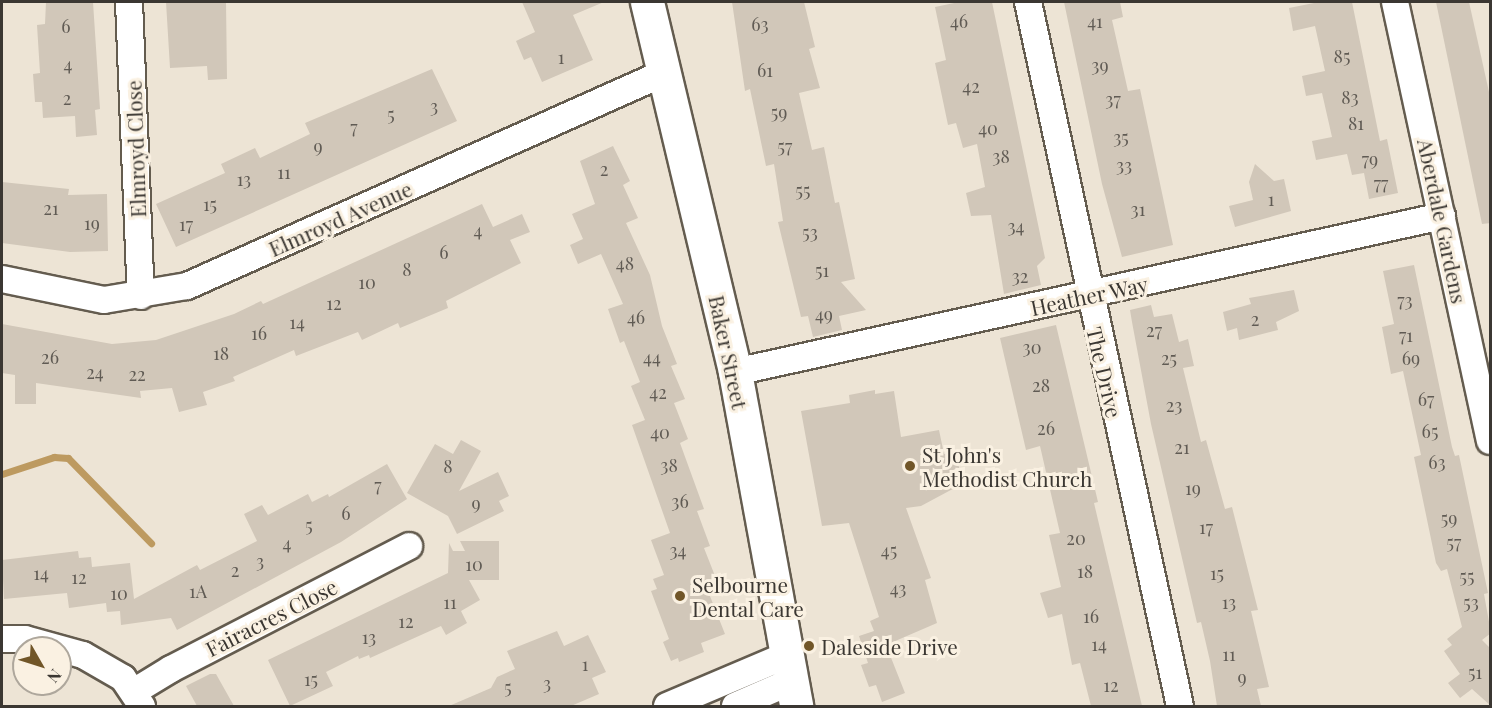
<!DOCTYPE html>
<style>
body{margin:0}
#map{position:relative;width:1492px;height:708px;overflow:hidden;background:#ede4d5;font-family:"Playfair Display",serif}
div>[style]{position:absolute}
.stream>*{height:7px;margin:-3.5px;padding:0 3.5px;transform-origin:3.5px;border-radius:3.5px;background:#bd9a60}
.building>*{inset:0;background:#d1c7b9}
.roads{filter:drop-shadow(2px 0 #645c4f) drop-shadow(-2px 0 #645c4f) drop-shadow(0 2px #645c4f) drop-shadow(0 -2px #645c4f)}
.minor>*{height:26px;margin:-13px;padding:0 13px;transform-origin:13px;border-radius:13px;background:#fff}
.tertiary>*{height:33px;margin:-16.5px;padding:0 16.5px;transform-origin:16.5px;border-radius:16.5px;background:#fff}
.dots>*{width:16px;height:16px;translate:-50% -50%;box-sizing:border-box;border:3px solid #faf1e2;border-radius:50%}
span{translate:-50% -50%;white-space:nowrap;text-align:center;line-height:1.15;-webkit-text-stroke:6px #faf1e2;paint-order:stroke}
.number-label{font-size:18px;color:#605b54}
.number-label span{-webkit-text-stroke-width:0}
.street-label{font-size:21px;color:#3b3732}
.poi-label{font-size:21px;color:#3b3732}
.left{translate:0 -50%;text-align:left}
.frame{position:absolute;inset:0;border:3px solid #3b3732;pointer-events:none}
.north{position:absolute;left:12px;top:636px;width:60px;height:60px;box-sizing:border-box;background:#faf1e2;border:2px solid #aea79c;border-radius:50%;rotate:129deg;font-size:16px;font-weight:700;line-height:24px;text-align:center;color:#3b3732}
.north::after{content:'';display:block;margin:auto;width:21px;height:27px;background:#715628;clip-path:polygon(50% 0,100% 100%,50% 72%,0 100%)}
</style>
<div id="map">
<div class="stream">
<i style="left:2px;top:474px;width:55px;rotate:-18.1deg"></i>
<i style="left:54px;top:457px;width:14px;rotate:4deg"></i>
<i style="left:68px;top:458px;width:119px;rotate:45.7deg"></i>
</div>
<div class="building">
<i style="clip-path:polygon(46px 2px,93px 2px,100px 109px,95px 110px,97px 135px,76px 137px,75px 116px,43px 118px,42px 102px,35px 102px,33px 74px,40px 73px,37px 25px,45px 24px)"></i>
<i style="clip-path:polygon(166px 2px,226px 2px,227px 79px,208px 80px,207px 66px,170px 68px)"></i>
<i style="clip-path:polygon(522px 2px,604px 2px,573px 15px,593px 60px,542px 82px,531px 57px,524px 60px,516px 41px,535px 32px)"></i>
<i style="clip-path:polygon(732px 2px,804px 2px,815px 47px,809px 49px,820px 88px,799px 93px,812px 150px,824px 147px,835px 203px,839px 202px,855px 279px,841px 282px,866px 310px,839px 316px,842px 330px,813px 337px,808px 316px,801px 317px,778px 222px,783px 221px,774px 164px,766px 166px,750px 89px,745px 91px)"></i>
<i style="clip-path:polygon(959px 2px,992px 2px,1045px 258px,1037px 266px,1041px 285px,1004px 294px,991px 215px,971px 216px,966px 193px,985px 187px,977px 144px,963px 148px,956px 123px,948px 125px,935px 63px,946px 60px,935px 7px)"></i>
<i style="clip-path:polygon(1064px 2px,1120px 2px,1123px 17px,1112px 20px,1128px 91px,1140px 89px,1173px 245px,1122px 257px,1102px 184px)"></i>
<i style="clip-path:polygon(1319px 2px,1352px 2px,1380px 141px,1387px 139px,1398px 193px,1369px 199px,1364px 173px,1352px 175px,1347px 154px,1316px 160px,1312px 141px,1332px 137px,1322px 93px,1306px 96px,1302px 76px,1325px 71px,1315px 26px,1293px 31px,1289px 8px)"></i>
<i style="clip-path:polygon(1436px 2px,1469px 2px,1491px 101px,1491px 223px,1482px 224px)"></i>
<i style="clip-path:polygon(432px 69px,457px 121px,176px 247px,156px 204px,225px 173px,221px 164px,255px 148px,260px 158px,310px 134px,305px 123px)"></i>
<i style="clip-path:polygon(613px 146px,630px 181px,623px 185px,638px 218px,626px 223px,650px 275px,662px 326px,677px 364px,671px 366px,685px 399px,674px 403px,688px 439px,680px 443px,704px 509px,697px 511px,710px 546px,704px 548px,717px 581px,706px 586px,725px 634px,701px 643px,704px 652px,679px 662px,678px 658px,671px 661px,663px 642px,669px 639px,651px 591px,657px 589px,653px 579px,664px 575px,651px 540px,670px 533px,632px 425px,645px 420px,631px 386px,640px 382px,624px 341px,620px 343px,608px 309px,623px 304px,601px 254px,578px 264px,570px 245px,583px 239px,572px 214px,595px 204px,580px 161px)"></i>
<i style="clip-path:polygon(1255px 164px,1274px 181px,1284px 179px,1291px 211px,1235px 227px,1229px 206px,1253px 200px,1249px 182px)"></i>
<i style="clip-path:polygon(2px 182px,69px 189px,68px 195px,107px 194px,108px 251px,70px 252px,2px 243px)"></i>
<i style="clip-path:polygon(482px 204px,493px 227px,522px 214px,530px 232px,510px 240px,521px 263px,446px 301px,448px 308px,400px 328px,398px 323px,362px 340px,358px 332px,296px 356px,294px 350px,233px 377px,235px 381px,203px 392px,207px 405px,179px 412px,172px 388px,140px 391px,141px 398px,36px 383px,36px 404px,15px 404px,15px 375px,2px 373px,2px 324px,112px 344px,156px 340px,234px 314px,261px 301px,263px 304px)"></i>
<i style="clip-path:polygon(1414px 265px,1452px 447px,1455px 456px,1459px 455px,1488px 593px,1484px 594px,1491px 633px,1482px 640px,1491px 649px,1491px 706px,1472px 689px,1460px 698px,1448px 683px,1460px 674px,1444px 651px,1452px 645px,1447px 639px,1462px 627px,1447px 569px,1441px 571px,1436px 563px,1414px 457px,1421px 455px,1403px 371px,1391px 374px,1382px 327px,1394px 324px,1383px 271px)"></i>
<i style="clip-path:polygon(1294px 290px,1299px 311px,1276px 322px,1278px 330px,1239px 340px,1237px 328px,1227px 331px,1223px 312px,1251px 304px,1249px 298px)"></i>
<i style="clip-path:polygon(1151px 305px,1154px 317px,1172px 314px,1179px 342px,1188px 339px,1194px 366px,1183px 368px,1201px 442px,1206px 440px,1225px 509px,1232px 507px,1258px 610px,1251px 611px,1269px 687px,1257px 689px,1261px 706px,1217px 706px,1210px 661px,1201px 622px,1197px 623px,1151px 424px,1132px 322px,1130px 310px)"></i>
<i style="clip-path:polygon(1056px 325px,1098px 502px,1094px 503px,1142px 706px,1091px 706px,1080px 663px,1072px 665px,1062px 614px,1048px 618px,1040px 593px,1061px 587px,1049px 535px,1060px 533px,1040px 446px,1026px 450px,1000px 338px)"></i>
<i style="clip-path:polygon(875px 390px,875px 394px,894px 391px,901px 437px,939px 430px,944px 454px,956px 451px,962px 484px,921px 506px,906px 508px,931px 578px,925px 580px,937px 623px,886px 645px,905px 693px,882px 702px,876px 685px,869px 687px,861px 665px,868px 663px,859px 636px,874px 631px,870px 621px,879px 617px,849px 523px,822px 526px,801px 411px,850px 403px,849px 395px)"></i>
<i style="clip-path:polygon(461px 440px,481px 451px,459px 491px,498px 472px,509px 496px,499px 501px,504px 511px,457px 534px,448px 516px,407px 493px,435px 444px,453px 454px)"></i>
<i style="clip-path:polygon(387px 464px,407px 499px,341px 542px,177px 630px,171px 618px,121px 625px,120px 611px,107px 612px,106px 603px,69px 608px,67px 593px,4px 599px,2px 560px,78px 551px,79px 558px,91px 557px,92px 567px,130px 563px,134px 599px,197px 565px,200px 570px,257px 541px,244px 514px,262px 505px,268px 515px,308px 494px,312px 502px,328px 494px,329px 497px)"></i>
<i style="clip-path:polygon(460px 541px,499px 541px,499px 580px,469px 580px,480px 600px,461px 611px,467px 623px,446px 635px,441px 626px,370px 658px,369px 655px,359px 659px,358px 656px,326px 672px,333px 686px,290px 706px,268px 660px,448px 573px,449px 543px,453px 551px,465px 551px)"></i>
<i style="clip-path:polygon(557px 631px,564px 646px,588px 635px,606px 672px,592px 678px,599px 694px,571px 706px,449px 706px,491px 688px,497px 677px,515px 669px,507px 651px)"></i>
<i style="clip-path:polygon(210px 674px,216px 674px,234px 706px,197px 706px,186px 686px)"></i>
</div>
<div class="roads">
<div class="minor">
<i style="left:129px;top:2px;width:294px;rotate:87.7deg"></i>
<i style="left:1028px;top:2px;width:720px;rotate:77.82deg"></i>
<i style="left:1395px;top:2px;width:449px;rotate:77.8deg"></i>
<i style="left:2px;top:279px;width:104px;rotate:11.6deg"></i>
<i style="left:104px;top:300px;width:84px;rotate:-9.6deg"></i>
<i style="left:187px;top:286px;width:525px;rotate:-24.07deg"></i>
<i style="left:735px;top:372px;width:724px;rotate:-12.44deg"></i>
<i style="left:2px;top:639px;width:23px"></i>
<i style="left:25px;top:639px;width:60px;rotate:15.4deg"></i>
<i style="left:83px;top:655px;width:46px;rotate:29.9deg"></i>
<i style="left:123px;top:678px;width:34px;rotate:56deg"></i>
<i style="left:135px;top:691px;width:42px;rotate:-31.4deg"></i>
<i style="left:171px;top:669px;width:268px;rotate:-27.3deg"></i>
<i style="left:667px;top:706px;width:128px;rotate:-23deg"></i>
<i style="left:735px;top:706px;width:60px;rotate:-23.6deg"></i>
</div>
<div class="tertiary">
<i style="left:647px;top:2px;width:380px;rotate:76.6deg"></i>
<i style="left:735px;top:372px;width:340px;rotate:79.6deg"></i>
</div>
</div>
<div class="dots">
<i style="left:910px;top:466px;background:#715628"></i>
<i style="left:680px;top:596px;background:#715628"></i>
<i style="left:809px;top:646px;background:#715628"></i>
</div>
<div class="number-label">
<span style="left:959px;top:21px">46</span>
<span style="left:1095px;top:21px">41</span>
<span style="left:760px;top:24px">63</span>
<span style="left:66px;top:26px">6</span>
<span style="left:1342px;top:56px">85</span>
<span style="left:561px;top:57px">1</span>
<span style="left:68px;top:64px">4</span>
<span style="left:1100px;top:65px">39</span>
<span style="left:765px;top:70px">61</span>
<span style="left:971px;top:86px">42</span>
<span style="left:1350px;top:97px">83</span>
<span style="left:67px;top:98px">2</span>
<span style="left:1113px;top:99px">37</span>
<span style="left:434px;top:106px">3</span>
<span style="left:779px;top:112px">59</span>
<span style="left:391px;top:114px">5</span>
<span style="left:1356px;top:123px">81</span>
<span style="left:354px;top:127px">7</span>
<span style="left:988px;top:128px">40</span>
<span style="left:1121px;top:137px">35</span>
<span style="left:318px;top:146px">9</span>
<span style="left:785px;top:146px">57</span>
<span style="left:1001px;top:156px">38</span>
<span style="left:1370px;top:159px">79</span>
<span style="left:1124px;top:165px">33</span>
<span style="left:604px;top:169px">2</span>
<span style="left:284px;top:172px">11</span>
<span style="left:244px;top:179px">13</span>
<span style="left:1381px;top:183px">77</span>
<span style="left:803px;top:190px">55</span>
<span style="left:1271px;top:199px">1</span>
<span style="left:210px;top:204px">15</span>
<span style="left:51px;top:208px">21</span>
<span style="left:1138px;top:209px">31</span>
<span style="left:92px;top:223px">19</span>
<span style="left:186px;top:224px">17</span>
<span style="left:1016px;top:226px">34</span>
<span style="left:478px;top:230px">4</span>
<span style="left:810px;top:232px">53</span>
<span style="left:444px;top:252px">6</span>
<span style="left:625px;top:263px">48</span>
<span style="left:407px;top:269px">8</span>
<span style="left:822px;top:270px">51</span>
<span style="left:1020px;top:276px">32</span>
<span style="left:367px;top:282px">10</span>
<span style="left:1405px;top:300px">73</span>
<span style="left:334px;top:303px">12</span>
<span style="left:824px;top:314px">49</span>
<span style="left:636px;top:317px">46</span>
<span style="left:1255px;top:319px">2</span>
<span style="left:297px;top:322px">14</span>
<span style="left:1154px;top:330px">27</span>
<span style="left:259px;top:333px">16</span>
<span style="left:1406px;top:335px">71</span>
<span style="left:1032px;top:347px">30</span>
<span style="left:221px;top:353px">18</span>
<span style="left:50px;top:357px">26</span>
<span style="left:652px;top:357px">44</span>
<span style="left:1169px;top:358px">25</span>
<span style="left:1411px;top:358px">69</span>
<span style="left:95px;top:372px">24</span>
<span style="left:137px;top:374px">22</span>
<span style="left:1041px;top:385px">28</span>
<span style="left:658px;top:392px">42</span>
<span style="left:1426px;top:399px">67</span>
<span style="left:1174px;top:405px">23</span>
<span style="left:1046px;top:428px">26</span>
<span style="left:1430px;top:431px">65</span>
<span style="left:660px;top:432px">40</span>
<span style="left:1182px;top:447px">21</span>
<span style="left:1437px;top:462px">63</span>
<span style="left:669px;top:465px">38</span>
<span style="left:448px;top:466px">8</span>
<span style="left:378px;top:485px">7</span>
<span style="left:1193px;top:488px">19</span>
<span style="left:680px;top:501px">36</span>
<span style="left:476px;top:503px">9</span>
<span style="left:346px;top:513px">6</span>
<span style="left:1449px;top:518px">59</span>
<span style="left:309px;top:525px">5</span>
<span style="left:1206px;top:527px">17</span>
<span style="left:1076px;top:538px">20</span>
<span style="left:1454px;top:542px">57</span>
<span style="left:287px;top:543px">4</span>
<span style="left:678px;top:550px">34</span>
<span style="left:889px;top:550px">45</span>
<span style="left:260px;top:561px">3</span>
<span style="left:474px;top:564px">10</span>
<span style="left:235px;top:570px">2</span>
<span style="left:1085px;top:571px">18</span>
<span style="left:41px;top:573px">14</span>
<span style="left:1217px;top:573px">15</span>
<span style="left:1467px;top:576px">55</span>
<span style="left:79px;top:577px">12</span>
<span style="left:898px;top:588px">43</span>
<span style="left:198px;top:591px">1A</span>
<span style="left:119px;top:593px">10</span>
<span style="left:450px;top:602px">11</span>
<span style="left:1229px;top:602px">13</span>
<span style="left:1471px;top:602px">53</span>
<span style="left:1091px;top:616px">16</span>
<span style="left:406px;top:621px">12</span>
<span style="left:369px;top:637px">13</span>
<span style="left:1099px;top:644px">14</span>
<span style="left:1229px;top:654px">11</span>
<span style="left:585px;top:664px">1</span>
<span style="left:1475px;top:672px">51</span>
<span style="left:1242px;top:677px">9</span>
<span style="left:311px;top:679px">15</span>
<span style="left:547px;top:683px">3</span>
<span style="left:1111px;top:685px">12</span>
<span style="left:508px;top:687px">5</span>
</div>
<div class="street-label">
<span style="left:135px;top:149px;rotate:-92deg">Elmroyd Close</span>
<span style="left:340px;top:218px;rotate:-24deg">Elmroyd Avenue</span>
<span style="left:1443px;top:221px;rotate:78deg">Aberdale Gardens</span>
<span style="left:1089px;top:295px;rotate:-12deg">Heather Way</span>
<span style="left:729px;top:352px;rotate:78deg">Baker Street</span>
<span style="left:1105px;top:372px;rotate:77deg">The Drive</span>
<span style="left:271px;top:617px;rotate:-27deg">Fairacres Close</span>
</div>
<div class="poi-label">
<span class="left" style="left:922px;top:466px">St John's<br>Methodist Church</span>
<span class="left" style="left:692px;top:596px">Selbourne<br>Dental Care</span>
<span class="left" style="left:821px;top:646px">Daleside Drive</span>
</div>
<div class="frame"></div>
<div class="north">N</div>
</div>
